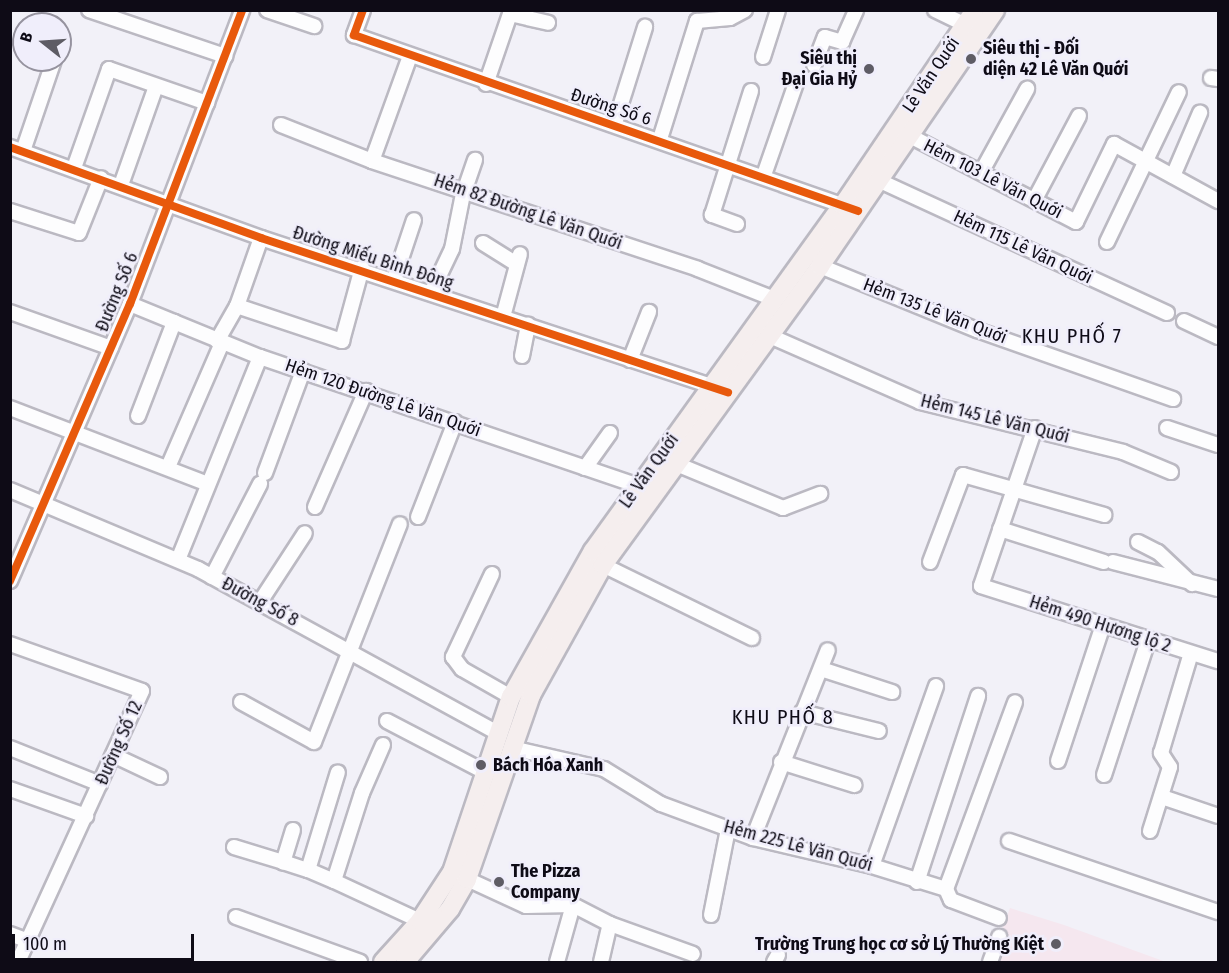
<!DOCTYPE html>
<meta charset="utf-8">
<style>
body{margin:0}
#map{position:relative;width:1229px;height:973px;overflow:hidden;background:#f2f1f8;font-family:"Fira Sans Condensed",sans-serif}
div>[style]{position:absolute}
.education>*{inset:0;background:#f5e7ef}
.roads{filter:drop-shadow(2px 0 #bbb9c2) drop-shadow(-2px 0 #bbb9c2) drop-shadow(0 2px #bbb9c2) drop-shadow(0 -2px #bbb9c2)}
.minor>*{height:14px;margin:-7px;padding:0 7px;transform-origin:7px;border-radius:7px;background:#fdfdfe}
.major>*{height:18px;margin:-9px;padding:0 9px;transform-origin:9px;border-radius:9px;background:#f5eeee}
.cycleway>*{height:8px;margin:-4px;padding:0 4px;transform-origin:4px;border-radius:4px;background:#e8590c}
.dots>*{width:16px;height:16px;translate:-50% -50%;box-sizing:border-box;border:3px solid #f0eefb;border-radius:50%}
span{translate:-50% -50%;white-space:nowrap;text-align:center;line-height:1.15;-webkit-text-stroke:5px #f0eefb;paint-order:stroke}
.poi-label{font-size:18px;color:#0e0b16;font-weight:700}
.left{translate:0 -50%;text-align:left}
.right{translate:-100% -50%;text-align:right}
.street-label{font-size:18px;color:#0e0b16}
.neighbourhood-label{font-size:20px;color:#0e0b16;letter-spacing:1.5px}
.frame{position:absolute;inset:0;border:12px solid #0e0b16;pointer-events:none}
.north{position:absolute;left:12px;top:12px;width:60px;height:60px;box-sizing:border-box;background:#f0eefb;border:2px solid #96939f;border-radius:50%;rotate:287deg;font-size:16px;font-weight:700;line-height:24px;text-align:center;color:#0e0b16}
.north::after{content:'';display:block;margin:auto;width:21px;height:27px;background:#5e5c65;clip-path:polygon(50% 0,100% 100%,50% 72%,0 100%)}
.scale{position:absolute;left:12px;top:934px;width:182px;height:27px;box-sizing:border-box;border:3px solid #0e0b16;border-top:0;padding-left:8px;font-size:18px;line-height:21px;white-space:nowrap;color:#0e0b16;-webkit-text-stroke:4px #f0eefb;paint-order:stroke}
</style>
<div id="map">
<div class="education">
<i style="clip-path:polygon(1010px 908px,1064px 925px,1166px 962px,990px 962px)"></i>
</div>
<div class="roads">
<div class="minor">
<i style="left:89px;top:10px;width:144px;rotate:18.7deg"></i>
<i style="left:267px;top:10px;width:50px;rotate:18.8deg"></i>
<i style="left:363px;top:10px;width:27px;rotate:110deg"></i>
<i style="left:354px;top:35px;width:525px;rotate:19.23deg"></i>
<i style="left:935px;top:10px;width:41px;rotate:25.9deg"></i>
<i style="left:763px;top:57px;width:49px;rotate:-72.3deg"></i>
<i style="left:814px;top:65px;width:30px;rotate:-69deg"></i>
<i style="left:825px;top:37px;width:18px;rotate:16deg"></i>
<i style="left:842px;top:42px;width:35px;rotate:-66deg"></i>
<i style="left:1211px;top:78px;width:7px;rotate:8deg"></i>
<i style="left:486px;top:84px;width:74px;rotate:-71.1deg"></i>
<i style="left:510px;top:14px;width:39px;rotate:13deg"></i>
<i style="left:615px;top:123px;width:101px;rotate:-72.6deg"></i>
<i style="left:281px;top:125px;width:98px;rotate:21.6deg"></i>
<i style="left:372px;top:161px;width:343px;rotate:18.3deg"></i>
<i style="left:698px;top:269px;width:82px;rotate:21.5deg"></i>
<i style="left:910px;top:136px;width:187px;rotate:27.4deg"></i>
<i style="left:1076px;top:222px;width:87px;rotate:-64deg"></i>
<i style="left:1114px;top:144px;width:119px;rotate:28.7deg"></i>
<i style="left:660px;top:139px;width:124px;rotate:-72.6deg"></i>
<i style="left:697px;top:21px;width:33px;rotate:-5deg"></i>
<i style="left:730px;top:18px;width:17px;rotate:-28deg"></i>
<i style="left:10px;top:147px;width:267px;rotate:19.9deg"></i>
<i style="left:261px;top:238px;width:484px;rotate:18.2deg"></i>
<i style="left:23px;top:151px;width:96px;rotate:-71.2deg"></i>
<i style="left:372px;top:161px;width:112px;rotate:-70.1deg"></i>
<i style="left:74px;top:168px;width:105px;rotate:-70.5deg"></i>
<i style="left:109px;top:69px;width:104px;rotate:19.1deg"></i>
<i style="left:982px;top:171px;width:94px;rotate:-61.2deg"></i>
<i style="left:764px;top:175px;width:97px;rotate:-70.8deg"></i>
<i style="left:1173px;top:176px;width:69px;rotate:-66.8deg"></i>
<i style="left:880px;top:181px;width:316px;rotate:24.7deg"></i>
<i style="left:121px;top:185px;width:105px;rotate:-70.5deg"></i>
<i style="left:465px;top:189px;width:31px;rotate:-71deg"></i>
<i style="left:1035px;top:199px;width:94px;rotate:-62.1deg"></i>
<i style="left:10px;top:211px;width:72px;rotate:17.7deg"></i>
<i style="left:79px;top:233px;width:59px;rotate:-68.2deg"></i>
<i style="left:737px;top:224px;width:27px;rotate:-160deg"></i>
<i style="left:712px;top:215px;width:130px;rotate:-72.5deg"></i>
<i style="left:1107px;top:242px;width:166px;rotate:-64.4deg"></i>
<i style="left:483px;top:243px;width:40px;rotate:32deg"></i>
<i style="left:820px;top:266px;width:170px;rotate:22.2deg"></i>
<i style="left:977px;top:330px;width:208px;rotate:19.4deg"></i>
<i style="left:394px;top:280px;width:63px;rotate:-71.6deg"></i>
<i style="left:431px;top:293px;width:49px;rotate:-64.5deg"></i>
<i style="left:452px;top:249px;width:61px;rotate:-78.7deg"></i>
<i style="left:130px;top:304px;width:140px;rotate:22.2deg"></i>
<i style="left:260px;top:357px;width:399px;rotate:18.8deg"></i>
<i style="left:237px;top:306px;width:111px;rotate:18.4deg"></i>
<i style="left:342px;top:341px;width:76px;rotate:-74.7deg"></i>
<i style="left:10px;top:312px;width:107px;rotate:19.6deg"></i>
<i style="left:503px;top:317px;width:65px;rotate:-74.9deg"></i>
<i style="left:1184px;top:321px;width:38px;rotate:25deg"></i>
<i style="left:770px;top:336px;width:164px;rotate:23.7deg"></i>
<i style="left:920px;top:402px;width:209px;rotate:13.8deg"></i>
<i style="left:1123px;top:452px;width:52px;rotate:22.6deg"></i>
<i style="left:217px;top:341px;width:40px;rotate:-60.3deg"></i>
<i style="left:237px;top:306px;width:72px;rotate:-70.6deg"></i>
<i style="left:522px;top:356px;width:32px;rotate:-79deg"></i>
<i style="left:630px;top:360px;width:52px;rotate:-68.4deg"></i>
<i style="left:10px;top:408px;width:212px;rotate:21deg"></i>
<i style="left:138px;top:416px;width:101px;rotate:-69deg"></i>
<i style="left:1035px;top:428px;width:167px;rotate:108.9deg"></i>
<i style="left:981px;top:586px;width:249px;rotate:17.6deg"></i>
<i style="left:1167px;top:428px;width:54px;rotate:18.4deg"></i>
<i style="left:674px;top:463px;width:118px;rotate:22.4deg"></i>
<i style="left:783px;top:508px;width:40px;rotate:-21deg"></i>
<i style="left:168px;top:467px;width:135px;rotate:-66.5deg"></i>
<i style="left:585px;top:468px;width:43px;rotate:-54.5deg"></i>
<i style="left:265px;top:473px;width:109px;rotate:-69.6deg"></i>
<i style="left:10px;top:490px;width:204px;rotate:22.8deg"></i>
<i style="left:198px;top:569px;width:344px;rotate:28.7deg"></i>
<i style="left:315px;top:507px;width:127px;rotate:-66.3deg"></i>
<i style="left:418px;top:517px;width:102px;rotate:-68.7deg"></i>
<i style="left:1000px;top:529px;width:109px;rotate:17.6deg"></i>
<i style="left:1138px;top:542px;width:22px;rotate:27deg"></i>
<i style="left:1158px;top:552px;width:47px;rotate:43.3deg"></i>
<i style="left:178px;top:560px;width:219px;rotate:-68deg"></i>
<i style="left:930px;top:562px;width:93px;rotate:-69.2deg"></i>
<i style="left:963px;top:475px;width:147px;rotate:15.8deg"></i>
<i style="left:1113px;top:562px;width:108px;rotate:14.4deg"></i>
<i style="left:603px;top:565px;width:166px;rotate:26.1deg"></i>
<i style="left:492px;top:574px;width:92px;rotate:115.2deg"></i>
<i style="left:453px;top:657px;width:15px;rotate:53deg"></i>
<i style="left:462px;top:669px;width:56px;rotate:29.7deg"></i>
<i style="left:212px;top:577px;width:105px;rotate:-62.7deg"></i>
<i style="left:10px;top:581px;width:302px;rotate:-66.6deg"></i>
<i style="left:130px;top:304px;width:315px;rotate:-69.1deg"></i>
<i style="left:260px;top:602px;width:82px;rotate:-56.9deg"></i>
<i style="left:10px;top:644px;width:140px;rotate:19.6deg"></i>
<i style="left:142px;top:691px;width:298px;rotate:114.6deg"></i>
<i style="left:821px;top:669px;width:75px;rotate:17.9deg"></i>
<i style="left:241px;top:702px;width:83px;rotate:28.7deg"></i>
<i style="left:314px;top:742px;width:234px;rotate:-68.5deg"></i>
<i style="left:802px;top:712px;width:79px;rotate:13.9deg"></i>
<i style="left:387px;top:721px;width:113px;rotate:27.5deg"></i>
<i style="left:383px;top:745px;width:52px;rotate:113.6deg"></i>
<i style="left:362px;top:793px;width:92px;rotate:107.7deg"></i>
<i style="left:334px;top:881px;width:95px;rotate:24.9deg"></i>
<i style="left:10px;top:748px;width:97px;rotate:21.8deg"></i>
<i style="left:512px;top:748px;width:94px;rotate:12.9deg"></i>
<i style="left:604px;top:769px;width:67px;rotate:31.6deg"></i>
<i style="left:661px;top:804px;width:98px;rotate:20.3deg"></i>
<i style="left:753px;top:838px;width:122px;rotate:13.2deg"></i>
<i style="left:872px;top:866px;width:77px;rotate:17.3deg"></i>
<i style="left:946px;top:889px;width:12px;rotate:66deg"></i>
<i style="left:951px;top:900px;width:51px;rotate:20.6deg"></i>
<i style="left:113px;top:755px;width:52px;rotate:25.1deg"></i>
<i style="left:1058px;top:761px;width:143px;rotate:-71.7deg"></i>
<i style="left:781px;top:762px;width:77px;rotate:17.5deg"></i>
<i style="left:1104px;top:775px;width:142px;rotate:-71.9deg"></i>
<i style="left:10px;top:789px;width:81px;rotate:19.6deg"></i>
<i style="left:1162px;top:797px;width:59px;rotate:18.7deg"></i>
<i style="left:293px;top:830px;width:34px;rotate:107deg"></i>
<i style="left:283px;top:862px;width:26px;rotate:18deg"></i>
<i style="left:1150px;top:831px;width:67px;rotate:-72.6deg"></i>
<i style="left:1170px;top:767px;width:17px;rotate:-123deg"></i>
<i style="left:1161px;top:753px;width:104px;rotate:-73.3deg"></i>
<i style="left:753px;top:838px;width:202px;rotate:-68.3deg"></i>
<i style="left:1009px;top:841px;width:221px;rotate:18.8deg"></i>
<i style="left:234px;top:847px;width:51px;rotate:17deg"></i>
<i style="left:872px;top:866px;width:191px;rotate:-70.4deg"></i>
<i style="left:467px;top:879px;width:65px;rotate:24.6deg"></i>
<i style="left:526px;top:906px;width:47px;rotate:-1.2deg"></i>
<i style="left:573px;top:905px;width:42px;rotate:27.2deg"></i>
<i style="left:610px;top:924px;width:88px;rotate:19.9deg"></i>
<i style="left:334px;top:881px;width:28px;rotate:-157deg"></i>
<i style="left:308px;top:870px;width:102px;rotate:-73deg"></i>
<i style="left:917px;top:882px;width:196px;rotate:-71.8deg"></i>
<i style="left:946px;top:889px;width:199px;rotate:-69.7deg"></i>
<i style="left:711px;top:915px;width:88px;rotate:-78.8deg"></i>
<i style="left:236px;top:917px;width:132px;rotate:19.9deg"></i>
<i style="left:10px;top:934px;width:19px;rotate:21deg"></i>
<i style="left:557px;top:962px;width:59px;rotate:-74.3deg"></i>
<i style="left:601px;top:962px;width:39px;rotate:-77deg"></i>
<i style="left:774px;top:962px;width:8px;rotate:-60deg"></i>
<i style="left:990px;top:962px;width:27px;rotate:-70deg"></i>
</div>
<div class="major">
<i style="left:383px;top:962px;width:55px;rotate:-47.9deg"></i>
<i style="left:420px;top:921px;width:59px;rotate:-56.9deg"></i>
<i style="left:452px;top:872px;width:185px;rotate:-71.4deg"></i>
<i style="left:511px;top:697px;width:167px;rotate:-60.7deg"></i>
<i style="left:593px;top:551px;width:427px;rotate:-54.2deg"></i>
<i style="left:843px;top:205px;width:235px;rotate:-55.9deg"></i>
<i style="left:405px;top:962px;width:70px;rotate:-49.7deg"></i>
<i style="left:450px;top:909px;width:34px;rotate:-60deg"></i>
<i style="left:467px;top:879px;width:195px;rotate:-70.8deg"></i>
<i style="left:531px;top:695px;width:149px;rotate:-61deg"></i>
<i style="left:603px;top:565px;width:369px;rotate:-54deg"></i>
<i style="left:820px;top:266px;width:310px;rotate:-55.6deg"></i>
</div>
</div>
<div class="cycleway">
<i style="left:363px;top:10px;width:27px;rotate:110deg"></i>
<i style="left:354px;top:35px;width:534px;rotate:19.25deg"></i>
<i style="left:10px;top:147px;width:267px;rotate:19.9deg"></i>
<i style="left:261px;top:238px;width:492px;rotate:18.3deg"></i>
<i style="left:10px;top:581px;width:302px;rotate:-66.6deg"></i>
<i style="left:130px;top:304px;width:315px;rotate:-69.1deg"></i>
</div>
<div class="dots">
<i style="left:971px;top:59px;background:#5e5c65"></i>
<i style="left:869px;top:69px;background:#5e5c65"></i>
<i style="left:481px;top:765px;background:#5e5c65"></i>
<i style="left:499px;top:882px;background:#5e5c65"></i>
<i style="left:1056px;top:944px;background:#5e5c65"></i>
</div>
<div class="poi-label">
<span class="left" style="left:983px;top:59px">Siêu thị - Đối<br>diện 42 Lê Văn Quới</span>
<span class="right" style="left:857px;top:69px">Siêu thị<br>Đại Gia Hỷ</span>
<span class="left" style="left:493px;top:765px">Bách Hóa Xanh</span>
<span class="left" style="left:511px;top:882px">The Pizza<br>Company</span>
<span class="right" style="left:1044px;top:944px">Trường Trung học cơ sở Lý Thường Kiệt</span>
</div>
<div class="street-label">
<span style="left:931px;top:75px;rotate:-56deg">Lê Văn Quới</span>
<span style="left:611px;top:107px;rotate:18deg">Đường Số 6</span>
<span style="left:993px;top:179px;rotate:27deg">Hẻm 103 Lê Văn Quới</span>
<span style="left:528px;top:212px;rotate:19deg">Hẻm 82 Đường Lê Văn Quới</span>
<span style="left:1023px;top:247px;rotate:25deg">Hẻm 115 Lê Văn Quới</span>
<span style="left:373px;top:258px;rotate:18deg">Đường Miếu Bình Đông</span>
<span style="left:117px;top:292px;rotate:-68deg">Đường Số 6</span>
<span style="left:935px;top:311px;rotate:21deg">Hẻm 135 Lê Văn Quới</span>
<span style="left:383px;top:398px;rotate:19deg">Hẻm 120 Đường Lê Văn Quới</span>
<span style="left:995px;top:419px;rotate:14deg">Hẻm 145 Lê Văn Quới</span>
<span style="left:649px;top:471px;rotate:-54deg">Lê Văn Quới</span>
<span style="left:260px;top:602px;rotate:28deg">Đường Số 8</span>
<span style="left:1100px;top:624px;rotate:18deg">Hẻm 490 Hương lộ 2</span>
<span style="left:119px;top:743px;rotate:-66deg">Đường Số 12</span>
<span style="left:798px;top:846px;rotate:15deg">Hẻm 225 Lê Văn Quới</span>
</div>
<div class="neighbourhood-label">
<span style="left:1072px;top:336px">KHU PHỐ 7</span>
<span style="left:783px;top:717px">KHU PHỐ 8</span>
</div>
<div class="frame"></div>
<div class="north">B</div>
<div class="scale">100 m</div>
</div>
